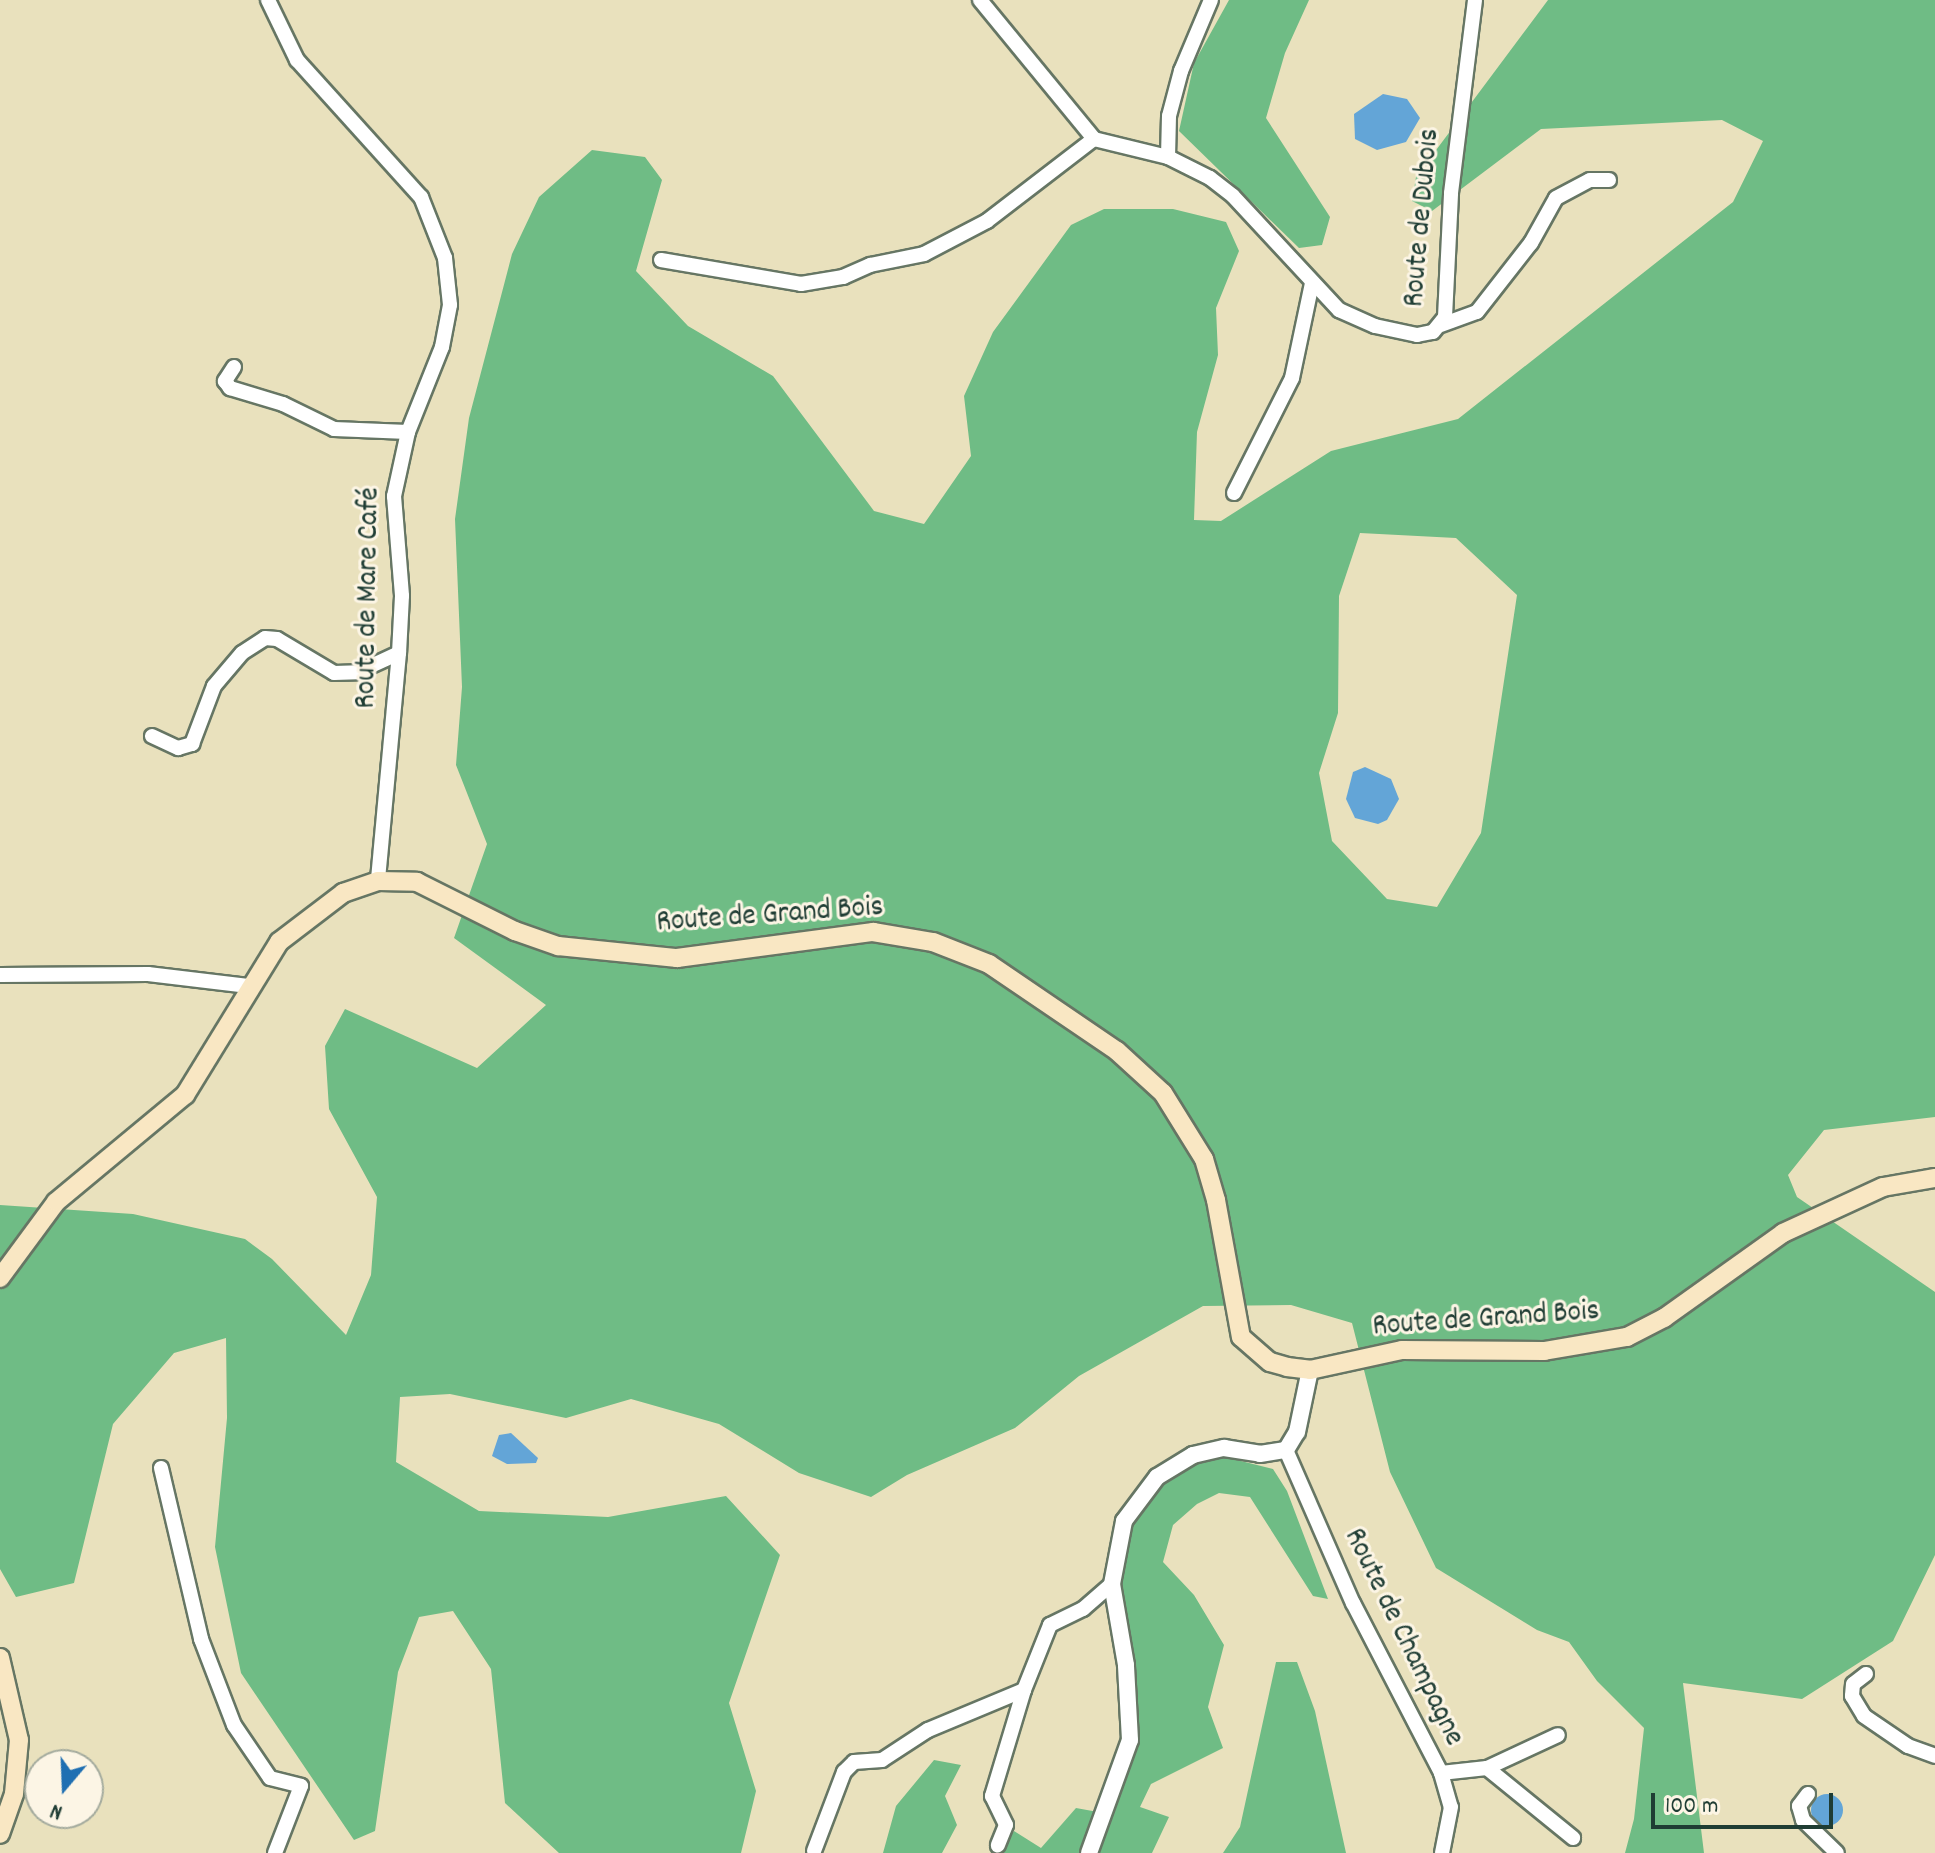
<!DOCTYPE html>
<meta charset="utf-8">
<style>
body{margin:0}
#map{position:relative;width:1935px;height:1853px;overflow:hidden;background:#e9e1bd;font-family:Dekko,sans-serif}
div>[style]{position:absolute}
.forest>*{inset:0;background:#6fbc85}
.water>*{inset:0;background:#63a5d7}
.round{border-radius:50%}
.roads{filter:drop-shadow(2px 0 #667664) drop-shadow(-2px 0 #667664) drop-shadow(0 2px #667664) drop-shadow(0 -2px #667664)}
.minor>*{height:14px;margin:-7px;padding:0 7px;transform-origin:7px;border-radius:7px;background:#fff}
.tertiary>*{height:16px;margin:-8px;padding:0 8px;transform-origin:8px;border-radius:8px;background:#fff}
.secondary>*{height:18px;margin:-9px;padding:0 9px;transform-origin:9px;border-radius:9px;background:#f9e7c3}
span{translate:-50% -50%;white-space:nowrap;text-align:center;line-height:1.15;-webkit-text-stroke:6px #fcf5e5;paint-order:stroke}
.street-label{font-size:30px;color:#1f3d34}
.north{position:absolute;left:24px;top:1749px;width:80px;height:80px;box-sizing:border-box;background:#fcf5e5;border:2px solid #a4ab9e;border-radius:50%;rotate:199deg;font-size:22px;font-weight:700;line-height:32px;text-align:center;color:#1f3d34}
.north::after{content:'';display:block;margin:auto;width:28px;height:36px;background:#1f6fb2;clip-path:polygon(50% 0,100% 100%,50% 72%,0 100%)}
.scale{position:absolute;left:1651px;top:1793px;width:182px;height:36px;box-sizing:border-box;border:4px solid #1f3d34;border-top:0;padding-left:10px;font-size:24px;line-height:28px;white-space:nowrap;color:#1f3d34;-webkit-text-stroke:6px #fcf5e5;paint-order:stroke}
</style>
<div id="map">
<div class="forest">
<i style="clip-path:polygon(1229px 0,1309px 0,1285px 53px,1266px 118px,1330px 217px,1322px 245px,1299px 248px,1179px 131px,1194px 63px)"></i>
<i style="clip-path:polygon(evenodd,1548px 0,1935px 0,1935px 1117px,1824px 1130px,1788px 1175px,1797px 1197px,1935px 1292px,1935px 1555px,1893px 1641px,1802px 1699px,1683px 1683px,1704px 1853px,1625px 1853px,1634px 1819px,1644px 1728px,1597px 1681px,1569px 1642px,1537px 1630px,1436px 1568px,1390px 1472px,1352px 1323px,1291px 1305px,1203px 1306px,1079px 1376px,1015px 1428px,907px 1475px,871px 1497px,799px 1473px,719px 1424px,631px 1399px,566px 1418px,450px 1394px,400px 1397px,396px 1462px,479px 1511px,608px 1517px,726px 1496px,780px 1555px,729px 1703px,756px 1791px,741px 1853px,559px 1853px,505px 1803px,491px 1669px,453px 1611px,419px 1617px,398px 1672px,375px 1831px,354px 1840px,241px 1673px,215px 1547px,227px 1418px,226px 1338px,174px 1353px,113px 1424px,74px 1583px,16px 1597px,0 1569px,0 1205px,133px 1214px,245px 1239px,272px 1259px,346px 1335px,371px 1275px,377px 1197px,329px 1109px,325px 1046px,345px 1009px,477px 1068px,546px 1005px,454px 938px,487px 844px,456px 765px,462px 687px,455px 519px,469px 418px,512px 254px,539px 197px,592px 150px,645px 157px,662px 180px,636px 271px,688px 326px,773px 376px,874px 511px,924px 524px,971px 456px,964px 396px,993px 332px,1071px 225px,1104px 209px,1173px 209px,1226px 222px,1239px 251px,1216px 308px,1218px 355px,1197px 432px,1194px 520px,1221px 521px,1331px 451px,1458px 419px,1733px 202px,1763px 141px,1722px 120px,1541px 129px,1432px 211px,1412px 201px,1416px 177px,1548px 0,1360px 533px,1456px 538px,1517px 595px,1481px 833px,1437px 907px,1387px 899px,1332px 841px,1319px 773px,1338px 713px,1339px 596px,1360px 533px)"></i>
<i style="clip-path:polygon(1225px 1457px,1273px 1469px,1287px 1491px,1328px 1599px,1313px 1596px,1250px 1497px,1219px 1493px,1197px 1504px,1173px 1525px,1163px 1562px,1194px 1595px,1224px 1645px,1208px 1707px,1223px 1748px,1151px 1784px,1140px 1807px,1169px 1817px,1152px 1853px,1000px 1853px,1014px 1831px,1041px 1848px,1076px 1808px,1098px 1812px,1135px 1741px,1116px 1585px,1121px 1542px,1161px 1482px,1189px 1466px)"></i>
<i style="clip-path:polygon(1276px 1662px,1297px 1662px,1315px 1711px,1346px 1853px,1223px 1853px,1240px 1827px)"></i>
<i style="clip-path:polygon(934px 1760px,961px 1765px,945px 1796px,957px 1825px,942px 1853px,883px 1853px,896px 1806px)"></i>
</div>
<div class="water">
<i style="clip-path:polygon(1383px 94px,1407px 99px,1420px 118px,1406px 142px,1377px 150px,1355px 139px,1354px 114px)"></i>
<i style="clip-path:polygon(1365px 767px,1391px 779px,1399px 799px,1387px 820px,1378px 824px,1355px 818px,1346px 799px,1353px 772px)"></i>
<i style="clip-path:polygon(511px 1433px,538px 1458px,536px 1463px,507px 1464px,492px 1456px,499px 1435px)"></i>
<i class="round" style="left:1811px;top:1794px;width:32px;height:32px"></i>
</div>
<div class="roads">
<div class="minor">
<i style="left:268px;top:0;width:67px;rotate:64.2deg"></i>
<i style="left:297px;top:60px;width:185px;rotate:47.9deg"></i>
<i style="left:421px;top:197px;width:66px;rotate:68.5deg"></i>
<i style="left:445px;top:258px;width:47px;rotate:83.9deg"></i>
<i style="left:450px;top:305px;width:43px;rotate:100.8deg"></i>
<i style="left:442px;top:347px;width:92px;rotate:111.8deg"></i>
<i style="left:408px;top:432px;width:66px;rotate:102.3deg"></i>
<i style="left:394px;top:496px;width:100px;rotate:85.4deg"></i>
<i style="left:402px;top:596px;width:57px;rotate:93deg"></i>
<i style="left:399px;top:653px;width:229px;rotate:95.3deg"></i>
<i style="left:980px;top:0;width:180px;rotate:50.6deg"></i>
<i style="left:1094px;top:139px;width:76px;rotate:13.7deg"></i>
<i style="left:1168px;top:157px;width:47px;rotate:26.6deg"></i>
<i style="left:1210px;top:178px;width:29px;rotate:38deg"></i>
<i style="left:1233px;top:196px;width:156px;rotate:47.1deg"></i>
<i style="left:1339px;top:310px;width:39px;rotate:24deg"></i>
<i style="left:1375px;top:326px;width:43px;rotate:12.1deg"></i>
<i style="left:1417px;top:335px;width:16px;rotate:-11deg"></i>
<i style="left:1433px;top:332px;width:19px;rotate:-51deg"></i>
<i style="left:1445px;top:317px;width:124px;rotate:-87.2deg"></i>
<i style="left:1451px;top:193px;width:194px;rotate:-82.9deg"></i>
<i style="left:1168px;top:157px;width:41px;rotate:-88.6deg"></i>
<i style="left:1169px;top:116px;width:47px;rotate:-75.1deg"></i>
<i style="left:1181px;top:71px;width:77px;rotate:-67.1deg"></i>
<i style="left:661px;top:260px;width:142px;rotate:9.7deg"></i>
<i style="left:801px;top:284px;width:43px;rotate:-9.5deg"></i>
<i style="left:843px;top:277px;width:30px;rotate:-24deg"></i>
<i style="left:870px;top:265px;width:55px;rotate:-11.5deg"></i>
<i style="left:924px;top:254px;width:71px;rotate:-27.6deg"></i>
<i style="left:987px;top:221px;width:135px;rotate:-37.5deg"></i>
<i style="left:1441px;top:325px;width:38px;rotate:-20deg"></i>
<i style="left:1477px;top:312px;width:88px;rotate:-52deg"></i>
<i style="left:1531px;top:243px;width:51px;rotate:-60.9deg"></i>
<i style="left:1556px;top:198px;width:38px;rotate:-28deg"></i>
<i style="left:1590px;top:180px;width:19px"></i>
<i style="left:234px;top:367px;width:17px;rotate:123deg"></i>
<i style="left:225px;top:381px;width:9px;rotate:54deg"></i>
<i style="left:230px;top:388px;width:55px;rotate:16.8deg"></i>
<i style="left:283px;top:404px;width:57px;rotate:26.1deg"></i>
<i style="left:334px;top:429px;width:74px;rotate:2.3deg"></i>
<i style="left:1234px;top:493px;width:129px;rotate:-63.2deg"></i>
<i style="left:1292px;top:378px;width:97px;rotate:-78.1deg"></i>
<i style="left:152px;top:736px;width:29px;rotate:25deg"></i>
<i style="left:178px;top:748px;width:15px;rotate:-16deg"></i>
<i style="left:192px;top:744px;width:62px;rotate:-69.2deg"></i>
<i style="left:214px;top:686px;width:43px;rotate:-49.7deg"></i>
<i style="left:242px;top:653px;width:27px;rotate:-33deg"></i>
<i style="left:265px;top:638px;width:12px;rotate:5deg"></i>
<i style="left:277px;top:639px;width:66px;rotate:30.8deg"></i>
<i style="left:334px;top:673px;width:24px;rotate:-2deg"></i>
<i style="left:358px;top:672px;width:45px;rotate:-24.9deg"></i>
<i style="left:0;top:975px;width:148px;rotate:-0.4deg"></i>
<i style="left:148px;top:974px;width:101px;rotate:6.8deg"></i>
<i style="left:1286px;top:1450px;width:167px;rotate:66.4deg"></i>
<i style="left:1353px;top:1603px;width:191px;rotate:62.6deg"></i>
<i style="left:1441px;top:1773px;width:35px;rotate:74deg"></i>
<i style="left:1451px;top:1807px;width:47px;rotate:101.1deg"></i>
<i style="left:161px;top:1468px;width:176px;rotate:76.8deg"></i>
<i style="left:201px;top:1639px;width:92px;rotate:69deg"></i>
<i style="left:234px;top:1725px;width:64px;rotate:55.8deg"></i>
<i style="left:270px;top:1778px;width:32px;rotate:14deg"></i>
<i style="left:301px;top:1786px;width:72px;rotate:111.2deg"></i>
<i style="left:1866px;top:1674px;width:16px;rotate:142deg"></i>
<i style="left:1853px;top:1684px;width:12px;rotate:95deg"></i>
<i style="left:1852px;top:1696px;width:23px;rotate:59deg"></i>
<i style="left:1864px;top:1716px;width:53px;rotate:34.3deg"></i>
<i style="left:1908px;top:1746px;width:29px;rotate:20deg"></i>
<i style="left:1024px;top:1690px;width:70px;rotate:-68.2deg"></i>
<i style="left:1050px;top:1625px;width:37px;rotate:-26deg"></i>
<i style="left:1083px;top:1609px;width:38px;rotate:-41deg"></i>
<i style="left:1487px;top:1768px;width:78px;rotate:-24.9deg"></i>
<i style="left:1441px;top:1773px;width:46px;rotate:-6.2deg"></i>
<i style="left:1487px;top:1768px;width:111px;rotate:39.1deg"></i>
<i style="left:1808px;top:1794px;width:15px;rotate:127deg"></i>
<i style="left:1799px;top:1806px;width:15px;rotate:74deg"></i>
<i style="left:1803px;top:1820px;width:47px;rotate:44.1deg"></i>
<i style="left:814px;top:1851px;width:85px;rotate:-69.2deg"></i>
<i style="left:844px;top:1772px;width:14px;rotate:-45deg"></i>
<i style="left:854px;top:1762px;width:28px;rotate:-4deg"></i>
<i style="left:882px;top:1760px;width:55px;rotate:-33.1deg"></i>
<i style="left:928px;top:1730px;width:104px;rotate:-22.6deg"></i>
<i style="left:1024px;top:1690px;width:111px;rotate:106.8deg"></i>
<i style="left:992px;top:1796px;width:32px;rotate:64deg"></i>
<i style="left:1006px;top:1825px;width:22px;rotate:112deg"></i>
</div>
<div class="tertiary">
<i style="left:1089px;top:1853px;width:120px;rotate:-70.1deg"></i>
<i style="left:1130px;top:1740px;width:75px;rotate:-93.1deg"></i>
<i style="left:1126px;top:1665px;width:82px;rotate:-99.8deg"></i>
<i style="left:1112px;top:1584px;width:64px;rotate:-79.2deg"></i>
<i style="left:1124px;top:1521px;width:55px;rotate:-53.1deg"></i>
<i style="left:1157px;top:1477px;width:42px;rotate:-31.4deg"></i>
<i style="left:1193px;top:1455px;width:32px;rotate:-13deg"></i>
<i style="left:1224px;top:1448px;width:36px;rotate:9deg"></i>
<i style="left:1260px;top:1454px;width:26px;rotate:-9deg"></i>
<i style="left:1286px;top:1450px;width:21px;rotate:-59deg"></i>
<i style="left:1297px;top:1432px;width:63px;rotate:-78.2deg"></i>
</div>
<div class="secondary">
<i style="left:0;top:1278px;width:94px;rotate:-53.6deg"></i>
<i style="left:56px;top:1202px;width:168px;rotate:-39.7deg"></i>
<i style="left:185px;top:1095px;width:180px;rotate:-58.4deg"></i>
<i style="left:279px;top:942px;width:81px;rotate:-37.4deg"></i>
<i style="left:343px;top:893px;width:37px;rotate:-19deg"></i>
<i style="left:378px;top:881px;width:39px;rotate:1deg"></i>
<i style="left:417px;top:882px;width:110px;rotate:26.6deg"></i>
<i style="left:515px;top:931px;width:46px;rotate:19.2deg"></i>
<i style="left:558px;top:946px;width:120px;rotate:5.8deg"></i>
<i style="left:677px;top:958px;width:198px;rotate:-7.6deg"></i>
<i style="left:873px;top:932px;width:61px;rotate:9.5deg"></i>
<i style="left:933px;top:942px;width:60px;rotate:21.4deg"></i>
<i style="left:989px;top:964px;width:155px;rotate:34.2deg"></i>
<i style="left:1117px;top:1051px;width:62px;rotate:42.4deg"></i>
<i style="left:1163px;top:1093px;width:78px;rotate:58.2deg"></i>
<i style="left:1204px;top:1159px;width:43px;rotate:73.7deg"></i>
<i style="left:1216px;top:1200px;width:139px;rotate:79.7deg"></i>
<i style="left:1241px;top:1337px;width:38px;rotate:41deg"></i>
<i style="left:1270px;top:1362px;width:18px;rotate:16deg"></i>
<i style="left:1287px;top:1367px;width:23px;rotate:7deg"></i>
<i style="left:1310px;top:1370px;width:94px;rotate:-12.3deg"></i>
<i style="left:1402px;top:1350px;width:142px;rotate:0.4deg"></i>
<i style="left:1544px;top:1351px;width:84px;rotate:-9.6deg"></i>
<i style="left:1627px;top:1337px;width:42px;rotate:-27.2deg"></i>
<i style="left:1664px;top:1318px;width:146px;rotate:-35.5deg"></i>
<i style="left:1783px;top:1233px;width:110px;rotate:-24.7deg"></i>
<i style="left:1883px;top:1187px;width:53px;rotate:-9.8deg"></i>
<i style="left:0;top:1658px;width:84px;rotate:77deg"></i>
<i style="left:19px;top:1740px;width:54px;rotate:95.3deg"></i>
<i style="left:14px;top:1794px;width:42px;rotate:109.3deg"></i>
</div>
</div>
<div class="street-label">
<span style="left:1424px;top:218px;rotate:-85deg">Route de Dubois</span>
<span style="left:370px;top:598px;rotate:-89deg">Route de Mare Café</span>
<span style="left:770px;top:917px;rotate:-4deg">Route de Grand Bois</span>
<span style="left:1486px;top:1321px;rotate:-4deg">Route de Grand Bois</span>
<span style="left:1402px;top:1638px;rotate:64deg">Route de Champagne</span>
</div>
<div class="north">N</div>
<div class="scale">100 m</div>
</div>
